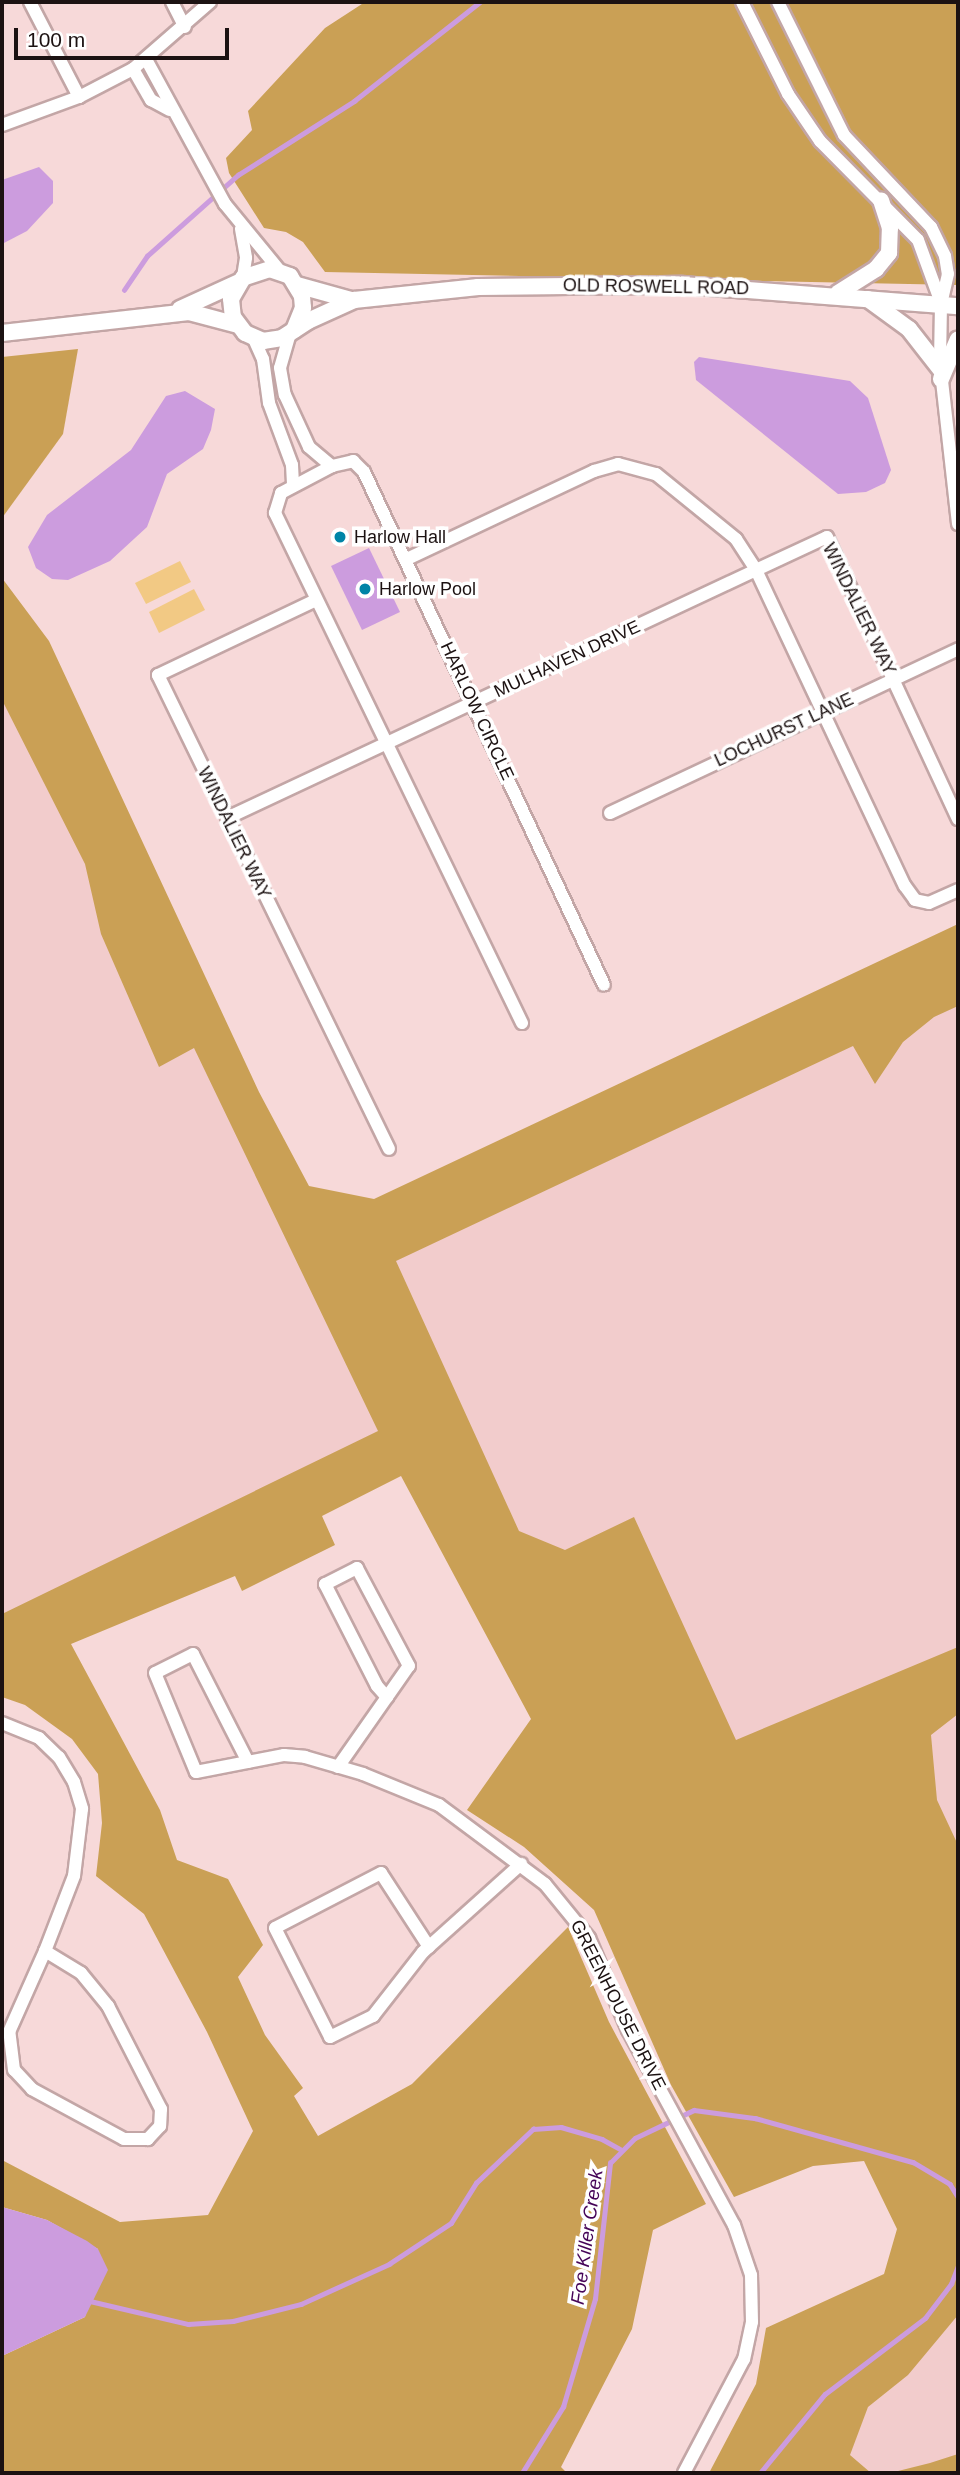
<!DOCTYPE html>
<style>
body{margin:0}
#map{position:relative;width:960px;height:2475px;overflow:hidden;background:#f7d9d9;font-family:Arial,sans-serif}
div>[style]{position:absolute}
.built>*{inset:0;background:#f2cccc}
.green>*{inset:0;background:#f2c984}
.forest>*{inset:0;background:#caa055}
.water>*{inset:0;background:#cc9cde}
.stream>*{height:4.5px;margin:-2.25px;padding:0 2.25px;transform-origin:2.25px;border-radius:2.25px;background:#cc9cde}
.roads{filter:drop-shadow(2px 0 #c3a6a6) drop-shadow(-2px 0 #c3a6a6) drop-shadow(0 2px #c3a6a6) drop-shadow(0 -2px #c3a6a6)}
.minor>*{height:12px;margin:-6px;padding:0 6px;transform-origin:6px;border-radius:6px;background:#fff}
.tertiary>*{height:16px;margin:-8px;padding:0 8px;transform-origin:8px;border-radius:8px;background:#fff}
.dots>*{width:19px;height:19px;translate:-50% -50%;box-sizing:border-box;border:4px solid #fff;border-radius:50%}
span{translate:-50% -50%;white-space:nowrap;text-align:center;line-height:1.15;-webkit-text-stroke:7px #fff;paint-order:stroke}
.street-label{font-size:18px;color:#1c1212}
.poi-label{font-size:18px;color:#1c1212}
.left{translate:0 -50%;text-align:left}
.water-label{font-size:19px;color:#450457;font-style:italic}
.frame{position:absolute;inset:0;border:4px solid #1c1212;pointer-events:none}
.scale{position:absolute;left:14px;top:28px;width:215px;height:32px;box-sizing:border-box;border:4px solid #1c1212;border-top:0;padding-left:9px;font-size:21px;line-height:24px;white-space:nowrap;color:#1c1212;-webkit-text-stroke:5px #fff;paint-order:stroke}
</style>
<div id="map">
<div class="built">
<i style="clip-path:polygon(2px 631px,312px 1250px,958px 930px,958px 2473px,775px 2473px,938px 2266px,396px 1431px,2px 1629px)"></i>
</div>
<div class="green">
<i style="clip-path:polygon(180px 561px,191px 582px,146px 604px,135px 583px)"></i>
<i style="clip-path:polygon(194px 589px,205px 610px,159px 633px,149px 612px)"></i>
</div>
<div class="forest">
<i style="clip-path:polygon(365px 2px,958px 2px,958px 285px,325px 272px,303px 242px,286px 232px,264px 228px,229px 173px,226px 158px,252px 130px,248px 111px,325px 28px)"></i>
<i style="clip-path:polygon(78px 349px,63px 434px,2px 518px,2px 357px)"></i>
<i style="clip-path:polygon(2px 578px,49px 641px,259px 1092px,309px 1186px,374px 1199px,958px 924px,958px 1006px,934px 1017px,903px 1042px,875px 1084px,853px 1046px,396px 1261px,519px 1531px,565px 1550px,634px 1517px,736px 1740px,958px 1647px,958px 1714px,931px 1735px,937px 1800px,958px 1845px,958px 2315px,908px 2375px,868px 2407px,850px 2455px,871px 2473px,709px 2473px,756px 2384px,766px 2328px,884px 2274px,897px 2229px,864px 2161px,813px 2166px,734px 2197px,671px 2085px,594px 1910px,524px 1847px,467px 1810px,531px 1719px,401px 1476px,322px 1516px,335px 1545px,242px 1591px,235px 1576px,71px 1644px,160px 1810px,177px 1860px,228px 1879px,263px 1945px,238px 1977px,265px 2035px,303px 2088px,294px 2096px,318px 2136px,412px 2084px,568px 1927px,609px 2022px,706px 2204px,653px 2230px,632px 2329px,561px 2467px,567px 2473px,2px 2473px,2px 2356px,85px 2317px,98px 2249px,47px 2220px,2px 2207px,2px 2160px,120px 2222px,208px 2215px,253px 2131px,207px 2032px,144px 1914px,96px 1876px,102px 1823px,98px 1774px,72px 1739px,25px 1705px,2px 1697px,2px 1614px,378px 1431px,194px 1048px,159px 1067px,101px 934px,85px 864px,2px 700px)"></i>
<i style="clip-path:polygon(958px 2454px,958px 2473px,890px 2473px,930px 2463px)"></i>
</div>
<div class="water">
<i style="clip-path:polygon(39px 167px,53px 181px,53px 203px,27px 231px,2px 244px,2px 180px)"></i>
<i style="clip-path:polygon(699px 357px,850px 381px,868px 398px,891px 470px,885px 483px,866px 492px,838px 494px,696px 380px,694px 362px)"></i>
<i style="clip-path:polygon(185px 391px,215px 409px,211px 430px,203px 449px,167px 474px,147px 527px,110px 561px,68px 580px,52px 579px,36px 568px,28px 547px,47px 515px,131px 450px,166px 396px)"></i>
<i style="clip-path:polygon(369px 548px,400px 612px,362px 630px,331px 566px)"></i>
<i style="clip-path:polygon(2px 2207px,47px 2220px,87px 2241px,98px 2249px,108px 2270px,85px 2317px,2px 2356px)"></i>
</div>
<div class="stream">
<i style="left:124px;top:290px;width:41px;rotate:-55.9deg"></i>
<i style="left:147px;top:256px;width:122px;rotate:-41.7deg"></i>
<i style="left:238px;top:175px;width:138px;rotate:-32.5deg"></i>
<i style="left:354px;top:101px;width:160px;rotate:-38.2deg"></i>
<i style="left:90px;top:2301px;width:101px;rotate:13.2deg"></i>
<i style="left:188px;top:2324px;width:45px;rotate:-3.8deg"></i>
<i style="left:233px;top:2321px;width:70px;rotate:-14deg"></i>
<i style="left:301px;top:2304px;width:97px;rotate:-24.4deg"></i>
<i style="left:389px;top:2264px;width:74px;rotate:-33.5deg"></i>
<i style="left:451px;top:2223px;width:47px;rotate:-58deg"></i>
<i style="left:476px;top:2183px;width:79px;rotate:-43.5deg"></i>
<i style="left:533px;top:2129px;width:28px;rotate:-4deg"></i>
<i style="left:561px;top:2127px;width:43px;rotate:16.3deg"></i>
<i style="left:602px;top:2139px;width:21px;rotate:29deg"></i>
<i style="left:522px;top:2473px;width:78px;rotate:-58.2deg"></i>
<i style="left:563px;top:2407px;width:113px;rotate:-73.5deg"></i>
<i style="left:595px;top:2299px;width:137px;rotate:-83.7deg"></i>
<i style="left:610px;top:2163px;width:35px;rotate:-45deg"></i>
<i style="left:635px;top:2138px;width:65px;rotate:-25.4deg"></i>
<i style="left:694px;top:2110px;width:62px;rotate:7.5deg"></i>
<i style="left:755px;top:2118px;width:164px;rotate:15.6deg"></i>
<i style="left:913px;top:2162px;width:43px;rotate:30.7deg"></i>
<i style="left:950px;top:2184px;width:15px;rotate:58deg"></i>
<i style="left:760px;top:2473px;width:102px;rotate:-50.6deg"></i>
<i style="left:825px;top:2394px;width:126px;rotate:-37.2deg"></i>
<i style="left:925px;top:2318px;width:43px;rotate:-52.6deg"></i>
<i style="left:951px;top:2284px;width:19px;rotate:-69deg"></i>
</div>
<div class="roads">
<div class="minor">
<i style="left:30px;top:2px;width:107px;rotate:62.7deg"></i>
<i style="left:172px;top:2px;width:28px;rotate:63deg"></i>
<i style="left:742px;top:2px;width:103px;rotate:63.4deg"></i>
<i style="left:788px;top:94px;width:57px;rotate:55.8deg"></i>
<i style="left:820px;top:141px;width:139px;rotate:45.3deg"></i>
<i style="left:918px;top:240px;width:67px;rotate:69.9deg"></i>
<i style="left:778px;top:2px;width:148px;rotate:63.6deg"></i>
<i style="left:844px;top:135px;width:127px;rotate:46.6deg"></i>
<i style="left:931px;top:227px;width:32px;rotate:64deg"></i>
<i style="left:945px;top:256px;width:18px;rotate:81deg"></i>
<i style="left:948px;top:274px;width:31px;rotate:103deg"></i>
<i style="left:941px;top:304px;width:59px;rotate:91deg"></i>
<i style="left:940px;top:363px;width:162px;rotate:83.6deg"></i>
<i style="left:147px;top:61px;width:163px;rotate:61.4deg"></i>
<i style="left:225px;top:204px;width:87px;rotate:50.6deg"></i>
<i style="left:133px;top:69px;width:36px;rotate:60deg"></i>
<i style="left:151px;top:100px;width:21px;rotate:28deg"></i>
<i style="left:2px;top:125px;width:82px;rotate:-20deg"></i>
<i style="left:79px;top:97px;width:61px;rotate:-27.4deg"></i>
<i style="left:133px;top:69px;width:102px;rotate:-41deg"></i>
<i style="left:241px;top:229px;width:29px;rotate:80deg"></i>
<i style="left:246px;top:258px;width:20px;rotate:99deg"></i>
<i style="left:290px;top:333px;width:36px;rotate:106deg"></i>
<i style="left:280px;top:368px;width:27px;rotate:80deg"></i>
<i style="left:285px;top:395px;width:57px;rotate:65.2deg"></i>
<i style="left:309px;top:447px;width:30px;rotate:40deg"></i>
<i style="left:254px;top:339px;width:22px;rotate:66deg"></i>
<i style="left:263px;top:359px;width:44px;rotate:82.2deg"></i>
<i style="left:269px;top:403px;width:66px;rotate:69.6deg"></i>
<i style="left:292px;top:465px;width:20px;rotate:87deg"></i>
<i style="left:407px;top:559px;width:207px;rotate:-25.2deg"></i>
<i style="left:594px;top:471px;width:25px;rotate:-16deg"></i>
<i style="left:618px;top:464px;width:39px;rotate:15deg"></i>
<i style="left:656px;top:474px;width:103px;rotate:39.1deg"></i>
<i style="left:736px;top:539px;width:37px;rotate:57deg"></i>
<i style="left:756px;top:570px;width:78px;rotate:-24.9deg"></i>
<i style="left:827px;top:537px;width:311px;rotate:65.1deg"></i>
<i style="left:316px;top:600px;width:175px;rotate:154.6deg"></i>
<i style="left:158px;top:675px;width:527px;rotate:64.02deg"></i>
<i style="left:610px;top:813px;width:385px;rotate:-25.2deg"></i>
<i style="left:227px;top:818px;width:584px;rotate:-25.12deg"></i>
<i style="left:756px;top:570px;width:349px;rotate:64.8deg"></i>
<i style="left:905px;top:886px;width:17px;rotate:54deg"></i>
<i style="left:915px;top:900px;width:14px;rotate:12deg"></i>
<i style="left:929px;top:903px;width:32px;rotate:-24deg"></i>
<i style="left:522px;top:1023px;width:567px;rotate:-115.84deg"></i>
<i style="left:275px;top:513px;width:21px;rotate:-73deg"></i>
<i style="left:281px;top:493px;width:58px;rotate:-27.9deg"></i>
<i style="left:332px;top:466px;width:22px;rotate:-13deg"></i>
<i style="left:353px;top:461px;width:16px;rotate:45deg"></i>
<i style="left:364px;top:472px;width:566px;rotate:64.93deg"></i>
<i style="left:2px;top:1723px;width:40px;rotate:22deg"></i>
<i style="left:39px;top:1738px;width:28px;rotate:44deg"></i>
<i style="left:59px;top:1757px;width:29px;rotate:59deg"></i>
<i style="left:74px;top:1782px;width:28px;rotate:73deg"></i>
<i style="left:82px;top:1809px;width:67px;rotate:96.8deg"></i>
<i style="left:74px;top:1876px;width:80px;rotate:111.1deg"></i>
<i style="left:248px;top:1762px;width:121px;rotate:-117deg"></i>
<i style="left:193px;top:1654px;width:42px;rotate:153.4deg"></i>
<i style="left:155px;top:1673px;width:107px;rotate:67.5deg"></i>
<i style="left:196px;top:1772px;width:90px;rotate:-10.9deg"></i>
<i style="left:284px;top:1755px;width:21px;rotate:5deg"></i>
<i style="left:305px;top:1757px;width:60px;rotate:16.3deg"></i>
<i style="left:363px;top:1774px;width:82px;rotate:22.2deg"></i>
<i style="left:439px;top:1805px;width:132px;rotate:36.7deg"></i>
<i style="left:545px;top:1884px;width:70px;rotate:50.8deg"></i>
<i style="left:589px;top:1938px;width:100px;rotate:67deg"></i>
<i style="left:628px;top:2030px;width:222px;rotate:61.5deg"></i>
<i style="left:734px;top:2225px;width:53px;rotate:71.2deg"></i>
<i style="left:751px;top:2275px;width:47px;rotate:88.8deg"></i>
<i style="left:752px;top:2322px;width:38px;rotate:102deg"></i>
<i style="left:744px;top:2359px;width:129px;rotate:117.8deg"></i>
<i style="left:338px;top:1767px;width:85px;rotate:-55deg"></i>
<i style="left:387px;top:1697px;width:38px;rotate:-55deg"></i>
<i style="left:409px;top:1666px;width:111px;rotate:-118deg"></i>
<i style="left:357px;top:1568px;width:36px;rotate:153deg"></i>
<i style="left:325px;top:1584px;width:114px;rotate:63deg"></i>
<i style="left:377px;top:1686px;width:15px;rotate:48deg"></i>
<i style="left:429px;top:1947px;width:88px;rotate:-123deg"></i>
<i style="left:381px;top:1873px;width:119px;rotate:152.6deg"></i>
<i style="left:275px;top:1928px;width:122px;rotate:63.2deg"></i>
<i style="left:330px;top:2037px;width:48px;rotate:-26deg"></i>
<i style="left:373px;top:2016px;width:81px;rotate:-52deg"></i>
<i style="left:423px;top:1952px;width:132px;rotate:-41.9deg"></i>
<i style="left:45px;top:1951px;width:42px;rotate:31.4deg"></i>
<i style="left:81px;top:1973px;width:43px;rotate:50.7deg"></i>
<i style="left:108px;top:2006px;width:116px;rotate:62.8deg"></i>
<i style="left:161px;top:2109px;width:17px;rotate:93deg"></i>
<i style="left:160px;top:2126px;width:18px;rotate:133deg"></i>
<i style="left:148px;top:2139px;width:24px;rotate:180deg"></i>
<i style="left:124px;top:2139px;width:105px;rotate:-151.5deg"></i>
<i style="left:32px;top:2089px;width:26px;rotate:-133deg"></i>
<i style="left:14px;top:2070px;width:38px;rotate:-97deg"></i>
<i style="left:9px;top:2032px;width:89px;rotate:-66deg"></i>
</div>
<div class="tertiary">
<i style="left:297px;top:285px;width:56px;rotate:15.5deg"></i>
<i style="left:838px;top:293px;width:45px;rotate:-32.3deg"></i>
<i style="left:876px;top:269px;width:21px;rotate:-51deg"></i>
<i style="left:889px;top:253px;width:25px;rotate:-88deg"></i>
<i style="left:890px;top:228px;width:29px;rotate:-108deg"></i>
<i style="left:868px;top:299px;width:51px;rotate:36.2deg"></i>
<i style="left:909px;top:329px;width:52px;rotate:52deg"></i>
<i style="left:180px;top:309px;width:65px;rotate:-24.6deg"></i>
<i style="left:294px;top:330px;width:24px;rotate:-68deg"></i>
<i style="left:303px;top:308px;width:12px;rotate:-95deg"></i>
<i style="left:302px;top:296px;width:23px;rotate:-121deg"></i>
<i style="left:290px;top:276px;width:21px;rotate:-161deg"></i>
<i style="left:270px;top:269px;width:28px;rotate:162deg"></i>
<i style="left:243px;top:278px;width:24px;rotate:120deg"></i>
<i style="left:231px;top:299px;width:18px;rotate:84deg"></i>
<i style="left:233px;top:317px;width:20px;rotate:53deg"></i>
<i style="left:245px;top:333px;width:20px;rotate:24deg"></i>
<i style="left:263px;top:341px;width:19px;rotate:-9deg"></i>
<i style="left:282px;top:338px;width:31px;rotate:-33deg"></i>
<i style="left:308px;top:321px;width:51px;rotate:-24.5deg"></i>
<i style="left:354px;top:300px;width:125px;rotate:-6deg"></i>
<i style="left:478px;top:287px;width:205px;rotate:-0.6deg"></i>
<i style="left:683px;top:285px;width:276px;rotate:4.4deg"></i>
<i style="left:2px;top:333px;width:188px;rotate:-6.4deg"></i>
<i style="left:189px;top:312px;width:51px;rotate:14.9deg"></i>
<i style="left:941px;top:379px;width:43px;rotate:-67deg"></i>
</div>
</div>
<div class="dots">
<i style="left:340px;top:537px;background:#0084a7"></i>
<i style="left:365px;top:589px;background:#0084a7"></i>
</div>
<div class="street-label">
<span style="left:656px;top:287px;rotate:1deg">OLD ROSWELL ROAD</span>
<span style="left:859px;top:609px;rotate:64deg">WINDALIER WAY</span>
<span style="left:567px;top:659px;rotate:-25deg">MULHAVEN DRIVE</span>
<span style="left:477px;top:711px;rotate:65deg">HARLOW CIRCLE</span>
<span style="left:784px;top:730px;rotate:-25deg">LOCHURST LANE</span>
<span style="left:234px;top:833px;rotate:64deg">WINDALIER WAY</span>
<span style="left:618px;top:2005px;rotate:63deg">GREENHOUSE DRIVE</span>
</div>
<div class="poi-label">
<span class="left" style="left:354px;top:537px">Harlow Hall</span>
<span class="left" style="left:379px;top:589px">Harlow Pool</span>
</div>
<div class="water-label">
<span style="left:587px;top:2237px;rotate:-82deg">Foe Killer Creek</span>
</div>
<div class="frame"></div>
<div class="scale">100 m</div>
</div>
